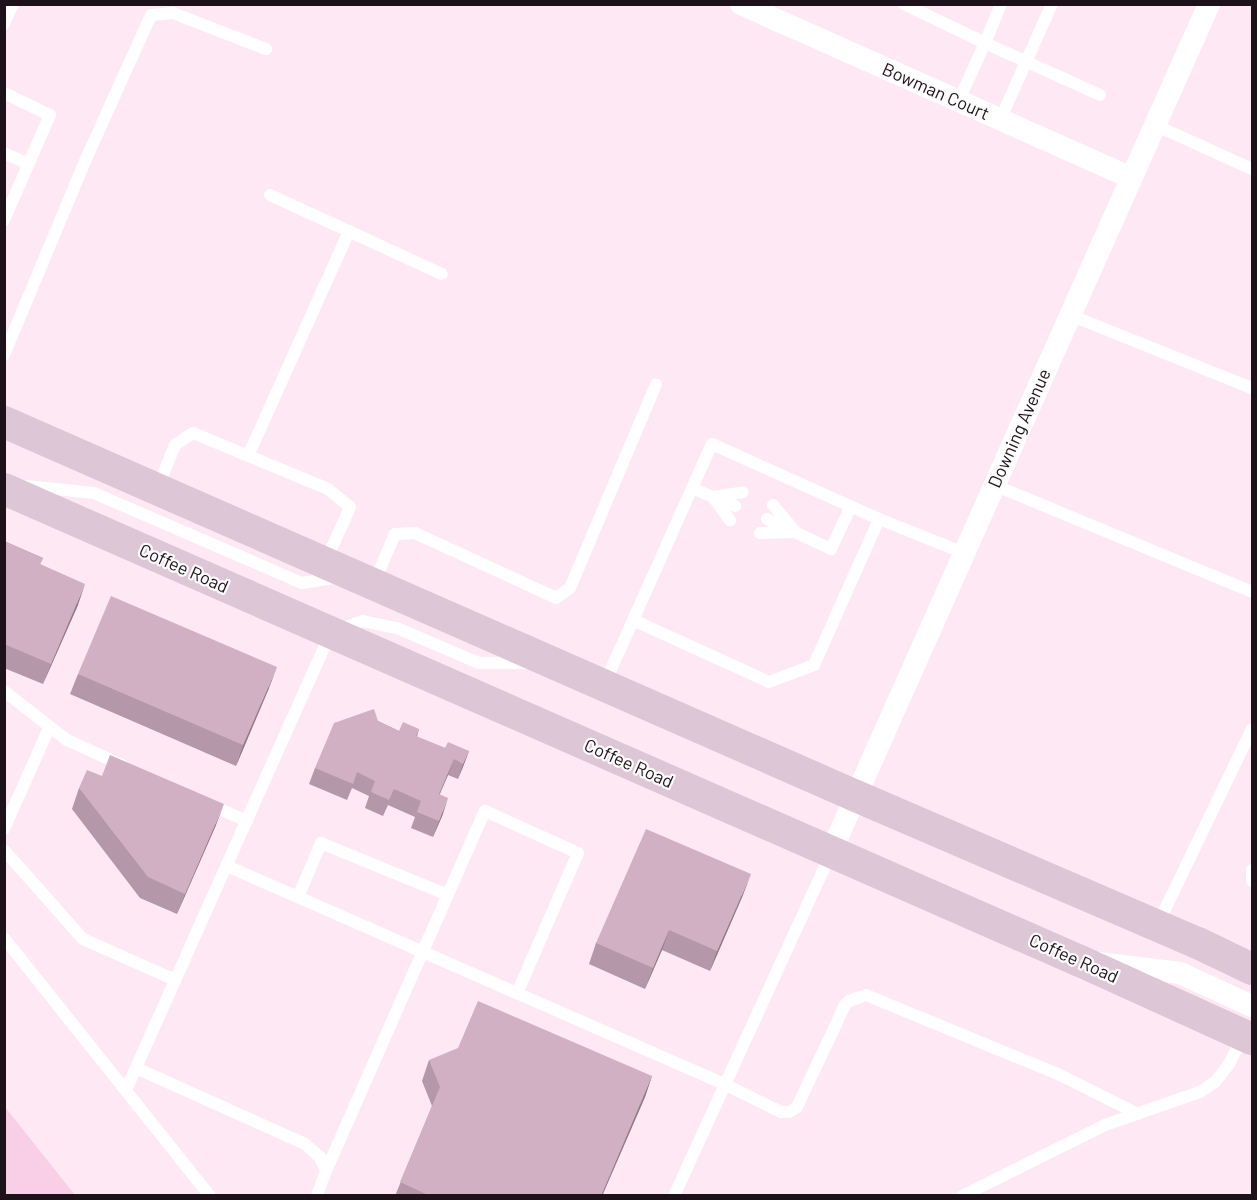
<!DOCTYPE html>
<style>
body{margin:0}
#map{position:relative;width:1257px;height:1200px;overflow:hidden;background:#fde8f4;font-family:Barlow,sans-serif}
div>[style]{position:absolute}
.green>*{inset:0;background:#f9cfe8}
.lane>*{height:12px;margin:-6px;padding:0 6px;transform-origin:6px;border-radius:6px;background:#fff}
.street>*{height:22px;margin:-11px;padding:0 11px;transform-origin:11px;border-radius:11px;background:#fff}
.secondary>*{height:32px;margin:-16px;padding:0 16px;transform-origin:16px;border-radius:16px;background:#ddc6d5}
.wall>*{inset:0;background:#b497a9}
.shaded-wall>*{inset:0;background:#927b89}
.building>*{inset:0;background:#d1b0c4}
span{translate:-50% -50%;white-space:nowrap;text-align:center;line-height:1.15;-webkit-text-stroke:4.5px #fcfcfc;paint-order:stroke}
.street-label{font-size:18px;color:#1e121a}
.frame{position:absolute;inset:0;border:6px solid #1e121a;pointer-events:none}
</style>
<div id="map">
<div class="green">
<i style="clip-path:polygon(4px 1107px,5px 1107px,75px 1195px,5px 1195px)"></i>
</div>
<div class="lane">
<i style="left:904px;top:4px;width:90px;rotate:25.7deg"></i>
<i style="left:985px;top:43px;width:63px;rotate:114.5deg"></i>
<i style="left:1001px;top:4px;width:42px;rotate:112.3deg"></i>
<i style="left:985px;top:43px;width:126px;rotate:24.3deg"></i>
<i style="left:4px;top:24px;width:22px;rotate:-66deg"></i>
<i style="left:4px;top:93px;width:51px;rotate:25.6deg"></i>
<i style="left:50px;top:115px;width:115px;rotate:113.7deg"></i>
<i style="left:1000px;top:120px;width:127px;rotate:-65.9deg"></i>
<i style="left:1155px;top:125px;width:107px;rotate:24.4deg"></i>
<i style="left:4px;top:153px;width:27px;rotate:24deg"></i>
<i style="left:270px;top:195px;width:189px;rotate:24.7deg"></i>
<i style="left:1070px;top:315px;width:196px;rotate:21.9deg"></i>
<i style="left:4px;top:355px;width:212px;rotate:-67.3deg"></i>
<i style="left:86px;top:159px;width:158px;rotate:-65.7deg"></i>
<i style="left:151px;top:15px;width:22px;rotate:-5deg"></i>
<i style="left:173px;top:13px;width:100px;rotate:21.2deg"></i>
<i style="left:248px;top:456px;width:247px;rotate:-65.8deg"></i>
<i style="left:994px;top:485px;width:279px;rotate:22.5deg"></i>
<i style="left:27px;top:486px;width:67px;rotate:6deg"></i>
<i style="left:94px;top:493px;width:227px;rotate:23.4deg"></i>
<i style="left:302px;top:583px;width:36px;rotate:-9deg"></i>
<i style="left:692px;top:488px;width:23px;rotate:23deg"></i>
<i style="left:713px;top:497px;width:30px;rotate:-9deg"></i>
<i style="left:157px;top:489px;width:48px;rotate:-67.8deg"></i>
<i style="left:175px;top:445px;width:22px;rotate:-34deg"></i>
<i style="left:193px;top:433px;width:146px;rotate:22.5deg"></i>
<i style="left:328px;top:489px;width:28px;rotate:39deg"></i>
<i style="left:350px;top:507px;width:59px;rotate:114deg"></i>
<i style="left:713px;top:497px;width:29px;rotate:54deg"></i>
<i style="left:714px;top:497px;width:23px;rotate:23deg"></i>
<i style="left:773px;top:505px;width:31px;rotate:50deg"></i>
<i style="left:767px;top:519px;width:71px;rotate:25.1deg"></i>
<i style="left:831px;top:549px;width:47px;rotate:-65.1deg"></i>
<i style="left:760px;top:533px;width:31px;rotate:-2deg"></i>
<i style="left:374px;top:583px;width:53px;rotate:-66.8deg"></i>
<i style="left:395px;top:534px;width:20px;rotate:-3deg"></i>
<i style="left:415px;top:533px;width:155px;rotate:24.7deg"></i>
<i style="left:556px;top:598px;width:17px;rotate:-36deg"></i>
<i style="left:570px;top:588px;width:221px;rotate:-67.1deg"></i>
<i style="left:633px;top:620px;width:149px;rotate:24.5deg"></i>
<i style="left:769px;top:682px;width:48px;rotate:-20.7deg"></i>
<i style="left:814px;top:665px;width:160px;rotate:-66deg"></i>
<i style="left:604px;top:685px;width:264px;rotate:-65.9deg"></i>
<i style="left:712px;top:444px;width:183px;rotate:24.2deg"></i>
<i style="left:879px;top:519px;width:92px;rotate:21.8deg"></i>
<i style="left:4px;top:691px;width:80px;rotate:37.9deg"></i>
<i style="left:67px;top:740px;width:60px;rotate:24.4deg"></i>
<i style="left:209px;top:804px;width:42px;rotate:24.1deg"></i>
<i style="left:4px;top:829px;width:111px;rotate:-66deg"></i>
<i style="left:4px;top:850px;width:119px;rotate:48.4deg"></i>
<i style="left:83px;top:939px;width:101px;rotate:24deg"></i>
<i style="left:227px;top:866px;width:543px;rotate:23.68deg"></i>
<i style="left:724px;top:1084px;width:64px;rotate:26.2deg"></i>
<i style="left:781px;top:1112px;width:8px"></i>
<i style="left:789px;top:1112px;width:9px;rotate:-32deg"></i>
<i style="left:797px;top:1107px;width:113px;rotate:-64.8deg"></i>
<i style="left:845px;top:1005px;width:6px;rotate:-45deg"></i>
<i style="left:849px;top:1001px;width:18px;rotate:-19deg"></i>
<i style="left:866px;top:995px;width:210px;rotate:22.4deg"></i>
<i style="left:1060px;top:1075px;width:87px;rotate:26.6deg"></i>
<i style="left:1252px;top:870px;width:11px;rotate:90deg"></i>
<i style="left:298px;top:897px;width:59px;rotate:-66.9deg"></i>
<i style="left:321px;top:843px;width:137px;rotate:22.3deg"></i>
<i style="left:1158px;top:924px;width:216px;rotate:-64.3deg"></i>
<i style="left:4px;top:938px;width:330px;rotate:51.4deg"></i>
<i style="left:136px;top:1068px;width:185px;rotate:24.2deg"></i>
<i style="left:305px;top:1144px;width:20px;rotate:41deg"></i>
<i style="left:320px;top:1157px;width:15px;rotate:67deg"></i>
<i style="left:326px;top:1171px;width:27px;rotate:110deg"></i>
<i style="left:126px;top:1090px;width:502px;rotate:-65.89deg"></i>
<i style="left:331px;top:632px;width:34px;rotate:-19deg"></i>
<i style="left:363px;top:621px;width:35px;rotate:12deg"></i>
<i style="left:397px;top:628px;width:89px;rotate:23.1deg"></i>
<i style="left:479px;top:663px;width:49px"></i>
<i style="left:326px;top:1171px;width:394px;rotate:-66.2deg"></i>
<i style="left:485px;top:811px;width:102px;rotate:24.3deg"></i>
<i style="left:578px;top:853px;width:153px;rotate:113.5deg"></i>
<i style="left:674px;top:1196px;width:377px;rotate:-65.4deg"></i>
<i style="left:962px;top:1196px;width:160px;rotate:-26.4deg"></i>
<i style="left:1105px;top:1125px;width:101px;rotate:-19.2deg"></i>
<i style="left:1200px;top:1092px;width:18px;rotate:-34deg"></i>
<i style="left:1215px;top:1082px;width:23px;rotate:-52deg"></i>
<i style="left:1229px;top:1064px;width:31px;rotate:-63deg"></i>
</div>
<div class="street">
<i style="left:741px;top:4px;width:427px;rotate:24deg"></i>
<i style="left:831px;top:852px;width:928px;rotate:-65.97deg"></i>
<i style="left:1099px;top:963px;width:82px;rotate:7deg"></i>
<i style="left:1180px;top:973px;width:79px;rotate:24.6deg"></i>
</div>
<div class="secondary">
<i style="left:4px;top:422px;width:930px;rotate:23.7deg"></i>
<i style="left:856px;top:796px;width:372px;rotate:23.3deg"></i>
<i style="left:1198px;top:943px;width:60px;rotate:25.7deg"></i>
<i style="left:4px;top:489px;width:1175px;rotate:23.69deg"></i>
<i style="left:1080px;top:961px;width:189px;rotate:24.4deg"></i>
</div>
<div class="wall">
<i style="clip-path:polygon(4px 541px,43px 558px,40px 564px,78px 605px,43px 684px,4px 668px)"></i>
<i style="clip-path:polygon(78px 674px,269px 688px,236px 766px,70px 694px)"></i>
<i style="clip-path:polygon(378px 721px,399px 731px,419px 729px,417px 737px,445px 748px,469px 751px,458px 779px,448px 775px,439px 794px,443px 814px,433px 837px,411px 828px,415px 817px,388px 805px,383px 816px,365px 808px,369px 796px,352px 788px,347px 800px,309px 784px,315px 768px)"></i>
<i style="clip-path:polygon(79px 788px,216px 825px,177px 914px,140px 898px,72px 809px)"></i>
<i style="clip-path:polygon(743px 895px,710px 971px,662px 950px,645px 989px,589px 964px,596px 943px)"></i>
<i style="clip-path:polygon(429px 1060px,652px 1076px,645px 1097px,602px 1196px,395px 1196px,432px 1106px,422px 1081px)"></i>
</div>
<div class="shaded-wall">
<i style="clip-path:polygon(85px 584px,78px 605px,43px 684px,51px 664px)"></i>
<i style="clip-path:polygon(277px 667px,269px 688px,236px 766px,243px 745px)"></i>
<i style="clip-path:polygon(469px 751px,463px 767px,458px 779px,463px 764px)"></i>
<i style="clip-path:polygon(454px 759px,448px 775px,433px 810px,439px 794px)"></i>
<i style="clip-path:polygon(448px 798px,443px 814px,433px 837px,439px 821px)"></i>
<i style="clip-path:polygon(224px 804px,216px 825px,177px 914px,185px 894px)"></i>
<i style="clip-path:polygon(751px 874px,743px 895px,710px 971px,717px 951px)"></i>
<i style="clip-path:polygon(669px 930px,662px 950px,645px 989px,653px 968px)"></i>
<i style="clip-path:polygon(652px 1076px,645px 1097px,602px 1196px,601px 1196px)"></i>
</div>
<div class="building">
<i style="clip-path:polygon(4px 541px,43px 558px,40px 564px,85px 584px,51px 664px,4px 644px)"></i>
<i style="clip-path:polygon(111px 596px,277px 667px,243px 745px,78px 674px)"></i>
<i style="clip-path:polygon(374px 709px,378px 721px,399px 731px,403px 722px,419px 729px,416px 736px,445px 748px,448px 742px,469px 751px,463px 764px,454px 759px,439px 794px,448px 798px,439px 821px,417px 812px,421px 801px,394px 789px,389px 800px,371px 792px,375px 781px,357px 772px,353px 784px,315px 768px,334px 723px)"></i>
<i style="clip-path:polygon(110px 755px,224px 804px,185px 894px,148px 877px,79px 788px,87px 770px,102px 776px)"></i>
<i style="clip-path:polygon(646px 829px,751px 874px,717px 951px,669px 930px,653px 968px,596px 943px)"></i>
<i style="clip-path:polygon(478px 1001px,652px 1076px,601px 1196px,430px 1196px,400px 1182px,440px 1087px,429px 1060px,458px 1048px)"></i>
</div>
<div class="street-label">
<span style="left:936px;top:91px;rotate:24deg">Bowman Court</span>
<span style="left:1019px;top:428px;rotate:-66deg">Downing Avenue</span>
<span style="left:184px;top:568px;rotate:24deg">Coffee Road</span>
<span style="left:629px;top:763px;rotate:24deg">Coffee Road</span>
<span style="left:1074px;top:958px;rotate:24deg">Coffee Road</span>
</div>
<div class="frame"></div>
</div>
